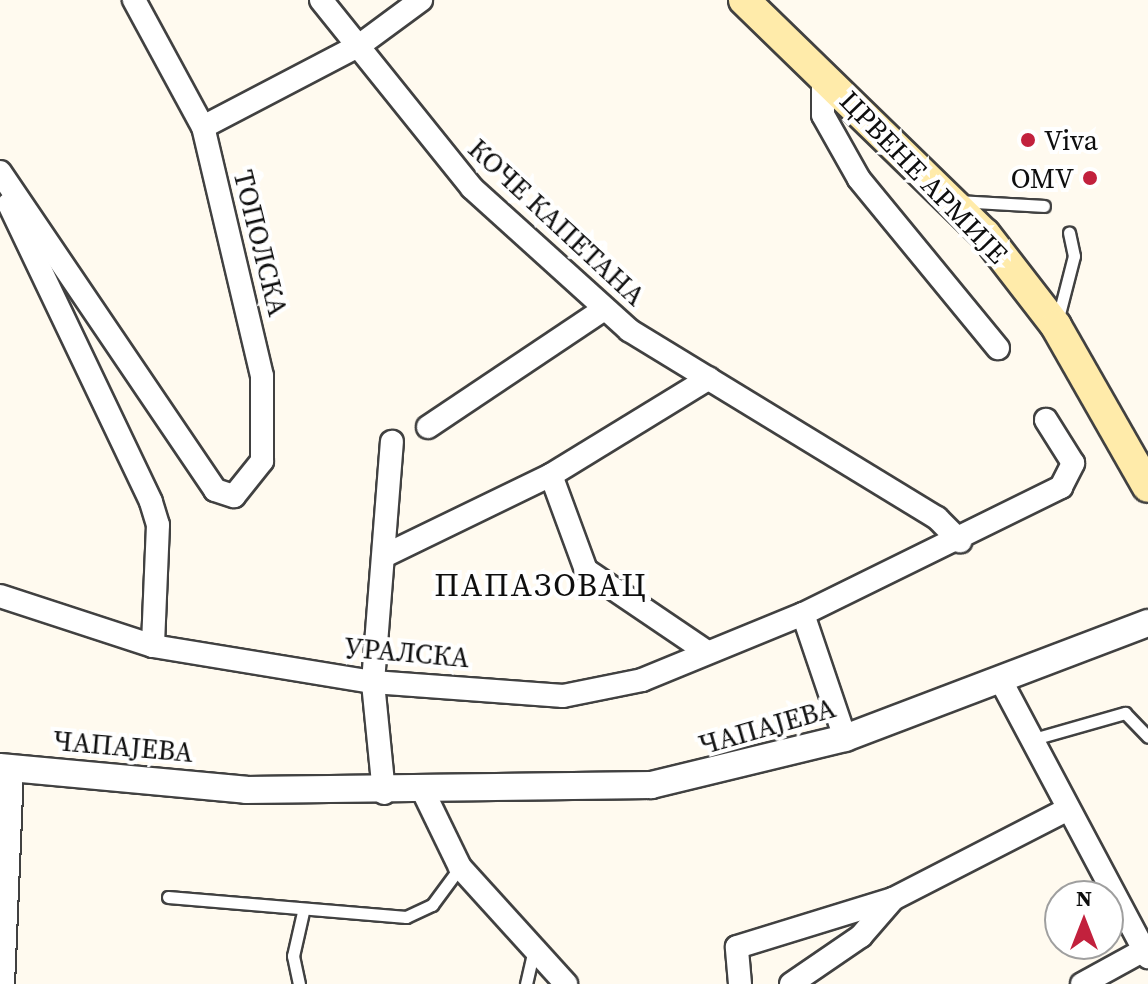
<!DOCTYPE html>
<meta charset="utf-8">
<style>
body{margin:0}
#map{position:relative;width:1148px;height:984px;overflow:hidden;background:#fffaef;font-family:"Source Serif 4",serif}
div>[style]{position:absolute}
.roads{filter:drop-shadow(2px 0 #414141) drop-shadow(-2px 0 #414141) drop-shadow(0 2px #414141) drop-shadow(0 -2px #414141)}
.service>*{height:11px;margin:-5.5px;padding:0 5.5px;transform-origin:5.5px;border-radius:5.5px;background:#fff}
.minor>*{height:22px;margin:-11px;padding:0 11px;transform-origin:11px;border-radius:11px;background:#fff}
.tertiary>*{height:26px;margin:-13px;padding:0 13px;transform-origin:13px;border-radius:13px;background:#fff}
.secondary>*{height:30px;margin:-15px;padding:0 15px;transform-origin:15px;border-radius:15px;background:#ffebaa}
.dots>*{width:22px;height:22px;translate:-50% -50%;box-sizing:border-box;border:4px solid #fff;border-radius:50%}
span{translate:-50% -50%;white-space:nowrap;text-align:center;line-height:1.15;-webkit-text-stroke:8px #fff;paint-order:stroke}
.poi-label{font-size:28px;color:#0e0e0e}
.left{translate:0 -50%;text-align:left}
.right{translate:-100% -50%;text-align:right}
.street-label{font-size:28px;color:#0e0e0e}
.quarter-label{font-size:32px;color:#0e0e0e;letter-spacing:2px}
.north{position:absolute;left:1044px;top:880px;width:80px;height:80px;box-sizing:border-box;background:#fff;border:2px solid #9f9f9f;border-radius:50%;rotate:0deg;font-size:22px;font-weight:700;line-height:32px;text-align:center;color:#0e0e0e}
.north::after{content:'';display:block;margin:auto;width:28px;height:36px;background:#c2213d;clip-path:polygon(50% 0,100% 100%,50% 72%,0 100%)}
</style>
<div id="map">
<div class="roads">
<div class="service">
<i style="left:958px;top:201px;width:86px;rotate:3.3deg"></i>
<i style="left:1057px;top:322px;width:68px;rotate:-75.6deg"></i>
<i style="left:1074px;top:256px;width:24px;rotate:-102deg"></i>
<i style="left:1030px;top:740px;width:99px;rotate:-15.9deg"></i>
<i style="left:1125px;top:713px;width:33px;rotate:46deg"></i>
<i style="left:168px;top:897px;width:239px;rotate:4.8deg"></i>
<i style="left:406px;top:917px;width:29px;rotate:-25deg"></i>
<i style="left:432px;top:905px;width:47px;rotate:-53.6deg"></i>
<i style="left:299px;top:984px;width:29px;rotate:-102deg"></i>
<i style="left:293px;top:956px;width:45px;rotate:-77.2deg"></i>
<i style="left:526px;top:984px;width:37px;rotate:-77deg"></i>
</div>
<div class="minor">
<i style="left:321px;top:0;width:241px;rotate:51.2deg"></i>
<i style="left:472px;top:188px;width:212px;rotate:42.1deg"></i>
<i style="left:629px;top:330px;width:361px;rotate:31.4deg"></i>
<i style="left:937px;top:518px;width:33px;rotate:45deg"></i>
<i style="left:823px;top:74px;width:41px;rotate:90deg"></i>
<i style="left:823px;top:115px;width:73px;rotate:60.6deg"></i>
<i style="left:859px;top:179px;width:219px;rotate:50.6deg"></i>
<i style="left:203px;top:127px;width:177px;rotate:-27.6deg"></i>
<i style="left:360px;top:45px;width:76px;rotate:-36.4deg"></i>
<i style="left:0;top:172px;width:384px;rotate:55.9deg"></i>
<i style="left:215px;top:490px;width:20px;rotate:18deg"></i>
<i style="left:234px;top:496px;width:45px;rotate:-51.3deg"></i>
<i style="left:262px;top:461px;width:85px;rotate:-90deg"></i>
<i style="left:262px;top:376px;width:256px;rotate:-103.3deg"></i>
<i style="left:203px;top:127px;width:145px;rotate:-118.5deg"></i>
<i style="left:9px;top:204px;width:330px;rotate:64.5deg"></i>
<i style="left:151px;top:502px;width:24px;rotate:73deg"></i>
<i style="left:158px;top:525px;width:121px;rotate:92.4deg"></i>
<i style="left:428px;top:427px;width:212px;rotate:-33.8deg"></i>
<i style="left:551px;top:475px;width:101px;rotate:69.8deg"></i>
<i style="left:586px;top:570px;width:146px;rotate:34.1deg"></i>
<i style="left:386px;top:555px;width:183px;rotate:-25.9deg"></i>
<i style="left:551px;top:475px;width:185px;rotate:-31.5deg"></i>
<i style="left:0;top:596px;width:161px;rotate:18.1deg"></i>
<i style="left:153px;top:646px;width:223px;rotate:9.3deg"></i>
<i style="left:373px;top:682px;width:191px;rotate:4.2deg"></i>
<i style="left:563px;top:696px;width:81px;rotate:-11.4deg"></i>
<i style="left:642px;top:680px;width:174px;rotate:-22.3deg"></i>
<i style="left:803px;top:614px;width:131px;rotate:71.3deg"></i>
<i style="left:803px;top:614px;width:288px;rotate:-26.2deg"></i>
<i style="left:1061px;top:487px;width:27px;rotate:-63deg"></i>
<i style="left:1073px;top:463px;width:51px;rotate:-122.1deg"></i>
<i style="left:1000px;top:679px;width:315px;rotate:62deg"></i>
<i style="left:384px;top:793px;width:112px;rotate:-95.7deg"></i>
<i style="left:373px;top:682px;width:241px;rotate:-85.5deg"></i>
<i style="left:424px;top:793px;width:82px;rotate:64.1deg"></i>
<i style="left:460px;top:867px;width:158px;rotate:47.8deg"></i>
<i style="left:3px;top:984px;width:216px;rotate:-87.6deg"></i>
<i style="left:740px;top:984px;width:37px;rotate:-95deg"></i>
<i style="left:737px;top:947px;width:163px;rotate:-17.1deg"></i>
<i style="left:893px;top:899px;width:195px;rotate:-27.2deg"></i>
<i style="left:791px;top:984px;width:85px;rotate:-34.4deg"></i>
<i style="left:861px;top:936px;width:49px;rotate:-49.1deg"></i>
<i style="left:1082px;top:984px;width:71px;rotate:-28.7deg"></i>
</div>
<div class="tertiary">
<i style="left:0;top:767px;width:247px;rotate:5.3deg"></i>
<i style="left:246px;top:790px;width:405px;rotate:-0.7deg"></i>
<i style="left:651px;top:785px;width:200px;rotate:-13.6deg"></i>
<i style="left:845px;top:738px;width:324px;rotate:-20.8deg"></i>
</div>
<div class="secondary">
<i style="left:744px;top:0;width:336px;rotate:44.2deg"></i>
<i style="left:985px;top:234px;width:116px;rotate:52.3deg"></i>
<i style="left:1056px;top:326px;width:185px;rotate:60.3deg"></i>
</div>
</div>
<div class="dots">
<i style="left:1028px;top:140px;background:#c2213d"></i>
<i style="left:1090px;top:178px;background:#c2213d"></i>
</div>
<div class="poi-label">
<span class="left" style="left:1044px;top:140px">Viva</span>
<span class="right" style="left:1074px;top:178px">OMV</span>
</div>
<div class="street-label">
<span style="left:924px;top:177px;rotate:46deg">ЦРВЕНЕ АРМИЈЕ</span>
<span style="left:557px;top:222px;rotate:43deg">КОЧЕ КАПЕТАНА</span>
<span style="left:261px;top:243px;rotate:76deg">ТОПОЛСКА</span>
<span style="left:407px;top:652px;rotate:5deg">УРАЛСКА</span>
<span style="left:767px;top:726px;rotate:-16deg">ЧАПАЈЕВА</span>
<span style="left:123px;top:746px;rotate:5deg">ЧАПАЈЕВА</span>
</div>
<div class="quarter-label">
<span style="left:541px;top:585px">ПАПАЗОВАЦ</span>
</div>
<div class="north">N</div>
</div>
